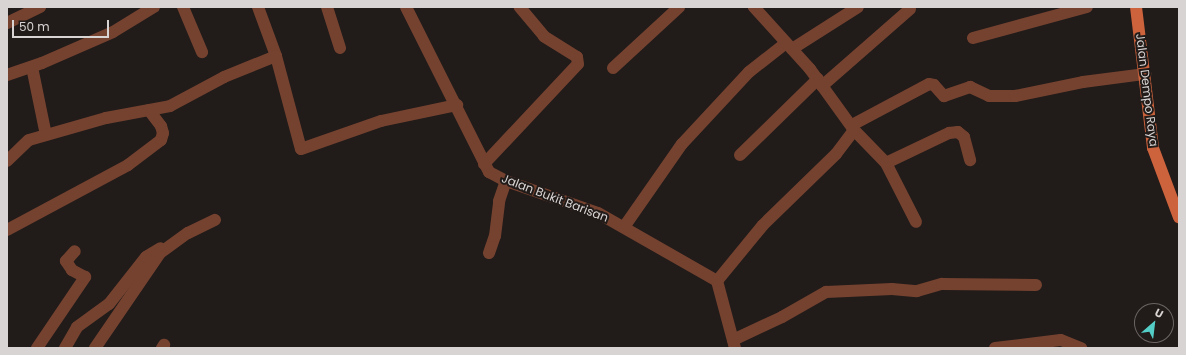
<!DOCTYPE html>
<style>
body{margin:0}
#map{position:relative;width:1186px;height:355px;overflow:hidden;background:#211b19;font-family:Poppins,sans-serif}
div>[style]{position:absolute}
.street>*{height:12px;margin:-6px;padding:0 6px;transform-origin:6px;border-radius:6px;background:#754230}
.primary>*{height:12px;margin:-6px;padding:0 6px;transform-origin:6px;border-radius:6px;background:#cc633d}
span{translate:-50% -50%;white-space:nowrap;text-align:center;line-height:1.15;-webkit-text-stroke:4px #211b19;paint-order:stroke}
.street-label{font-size:12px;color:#d8d4d3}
.frame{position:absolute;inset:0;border:8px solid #d8d4d3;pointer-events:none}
.north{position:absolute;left:1134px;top:303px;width:40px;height:40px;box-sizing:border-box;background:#211b19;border:1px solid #6a6563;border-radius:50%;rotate:28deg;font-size:11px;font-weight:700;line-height:16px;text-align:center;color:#d8d4d3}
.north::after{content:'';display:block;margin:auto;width:14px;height:18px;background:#54cdc7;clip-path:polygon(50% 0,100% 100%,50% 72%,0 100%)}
.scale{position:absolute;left:12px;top:20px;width:97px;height:18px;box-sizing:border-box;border:2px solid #d8d4d3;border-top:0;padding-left:5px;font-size:12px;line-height:14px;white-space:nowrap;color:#d8d4d3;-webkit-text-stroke:3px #211b19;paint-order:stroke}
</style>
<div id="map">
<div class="street">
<i style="left:183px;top:7px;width:49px;rotate:67.1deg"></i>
<i style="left:258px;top:7px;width:52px;rotate:69.8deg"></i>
<i style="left:327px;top:7px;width:43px;rotate:72.4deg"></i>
<i style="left:406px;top:7px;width:185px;rotate:63.3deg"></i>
<i style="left:489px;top:172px;width:19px;rotate:28deg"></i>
<i style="left:506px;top:181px;width:97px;rotate:19.2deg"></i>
<i style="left:598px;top:213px;width:137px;rotate:29.7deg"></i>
<i style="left:7px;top:23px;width:37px;rotate:-26deg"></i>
<i style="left:973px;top:38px;width:118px;rotate:-15.2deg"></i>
<i style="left:792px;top:49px;width:78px;rotate:-32.5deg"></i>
<i style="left:32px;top:67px;width:69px;rotate:78.4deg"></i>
<i style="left:613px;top:68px;width:90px;rotate:-42.7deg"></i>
<i style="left:7px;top:75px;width:37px;rotate:-19deg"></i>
<i style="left:42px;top:63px;width:77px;rotate:-23.6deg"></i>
<i style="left:113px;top:32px;width:48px;rotate:-31.4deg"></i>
<i style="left:822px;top:86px;width:117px;rotate:-41.2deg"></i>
<i style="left:852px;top:125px;width:87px;rotate:-28deg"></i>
<i style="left:929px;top:84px;width:5px;rotate:11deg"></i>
<i style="left:934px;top:85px;width:15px;rotate:48deg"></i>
<i style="left:944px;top:96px;width:28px;rotate:-19deg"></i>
<i style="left:970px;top:87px;width:21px;rotate:25deg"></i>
<i style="left:989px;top:96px;width:26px"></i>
<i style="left:1015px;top:96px;width:69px;rotate:-11.6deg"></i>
<i style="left:1083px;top:82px;width:63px;rotate:-7.4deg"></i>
<i style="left:854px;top:130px;width:46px;rotate:45.9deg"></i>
<i style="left:886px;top:163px;width:66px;rotate:63deg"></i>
<i style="left:740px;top:155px;width:109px;rotate:-44.3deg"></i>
<i style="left:7px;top:161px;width:30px;rotate:-44deg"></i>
<i style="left:29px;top:140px;width:80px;rotate:-15.9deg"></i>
<i style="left:106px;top:118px;width:65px;rotate:-10.6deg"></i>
<i style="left:170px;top:106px;width:61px;rotate:-28.2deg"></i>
<i style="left:224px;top:77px;width:56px;rotate:-22deg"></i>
<i style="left:276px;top:56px;width:96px;rotate:75deg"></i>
<i style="left:301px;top:149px;width:85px;rotate:-19.3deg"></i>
<i style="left:381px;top:121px;width:78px;rotate:-11.9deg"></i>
<i style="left:886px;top:163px;width:70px;rotate:-25.5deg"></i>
<i style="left:949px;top:133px;width:9px;rotate:-6deg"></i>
<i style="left:958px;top:132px;width:8px;rotate:40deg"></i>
<i style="left:964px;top:137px;width:24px;rotate:75deg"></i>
<i style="left:484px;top:164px;width:137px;rotate:-46.8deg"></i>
<i style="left:578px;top:64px;width:7px;rotate:-98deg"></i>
<i style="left:577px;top:57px;width:39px;rotate:-148deg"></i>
<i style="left:544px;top:36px;width:38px;rotate:-130deg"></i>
<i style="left:624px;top:227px;width:101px;rotate:-55.1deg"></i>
<i style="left:682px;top:144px;width:98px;rotate:-47.1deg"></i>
<i style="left:749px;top:72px;width:47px;rotate:-38.1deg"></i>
<i style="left:7px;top:230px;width:137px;rotate:-28.2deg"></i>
<i style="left:128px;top:165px;width:41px;rotate:-37.1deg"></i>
<i style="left:161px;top:140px;width:7px;rotate:-74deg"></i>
<i style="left:163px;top:133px;width:7px;rotate:-106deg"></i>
<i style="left:161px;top:126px;width:20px;rotate:-127deg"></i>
<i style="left:489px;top:253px;width:18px;rotate:-71deg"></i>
<i style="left:495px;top:236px;width:35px;rotate:-83deg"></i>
<i style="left:499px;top:201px;width:21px;rotate:-71deg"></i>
<i style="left:733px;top:340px;width:54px;rotate:-25.1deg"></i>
<i style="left:782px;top:317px;width:51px;rotate:-29.6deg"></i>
<i style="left:826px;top:292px;width:66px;rotate:-2.6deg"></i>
<i style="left:892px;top:289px;width:25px;rotate:5deg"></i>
<i style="left:917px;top:291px;width:26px;rotate:-16deg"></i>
<i style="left:942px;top:284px;width:94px;rotate:0.6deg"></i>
<i style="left:37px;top:348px;width:86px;rotate:-55.9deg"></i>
<i style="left:85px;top:277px;width:15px;rotate:-152deg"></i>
<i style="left:72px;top:270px;width:11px;rotate:-124deg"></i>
<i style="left:66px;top:261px;width:13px;rotate:-48deg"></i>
<i style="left:65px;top:348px;width:24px;rotate:-60deg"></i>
<i style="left:77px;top:327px;width:39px;rotate:-36deg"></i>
<i style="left:109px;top:304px;width:60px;rotate:-51.8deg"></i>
<i style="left:146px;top:257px;width:17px;rotate:-31deg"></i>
<i style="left:95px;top:348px;width:115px;rotate:-55.6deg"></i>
<i style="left:160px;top:253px;width:34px;rotate:-36deg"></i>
<i style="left:188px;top:233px;width:30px;rotate:-26deg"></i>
<i style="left:162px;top:348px;width:4px;rotate:-56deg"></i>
<i style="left:735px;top:348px;width:69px;rotate:-105deg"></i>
<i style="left:717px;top:281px;width:72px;rotate:-50.6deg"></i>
<i style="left:763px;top:225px;width:102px;rotate:-44.2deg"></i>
<i style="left:836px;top:154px;width:30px;rotate:-53deg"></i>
<i style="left:854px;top:130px;width:75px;rotate:-125.8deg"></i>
<i style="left:810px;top:69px;width:84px;rotate:-132.1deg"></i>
<i style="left:995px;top:348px;width:66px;rotate:-6.9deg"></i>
<i style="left:1061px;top:340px;width:22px;rotate:22deg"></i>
</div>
<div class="primary">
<i style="left:1136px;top:7px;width:142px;rotate:83.1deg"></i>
<i style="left:1153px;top:148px;width:74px;rotate:69.4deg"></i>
</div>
<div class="street-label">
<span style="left:1147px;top:90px;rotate:83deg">Jalan Dempo Raya</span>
<span style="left:555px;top:198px;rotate:21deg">Jalan Bukit Barisan</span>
</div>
<div class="frame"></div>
<div class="north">U</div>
<div class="scale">50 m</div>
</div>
